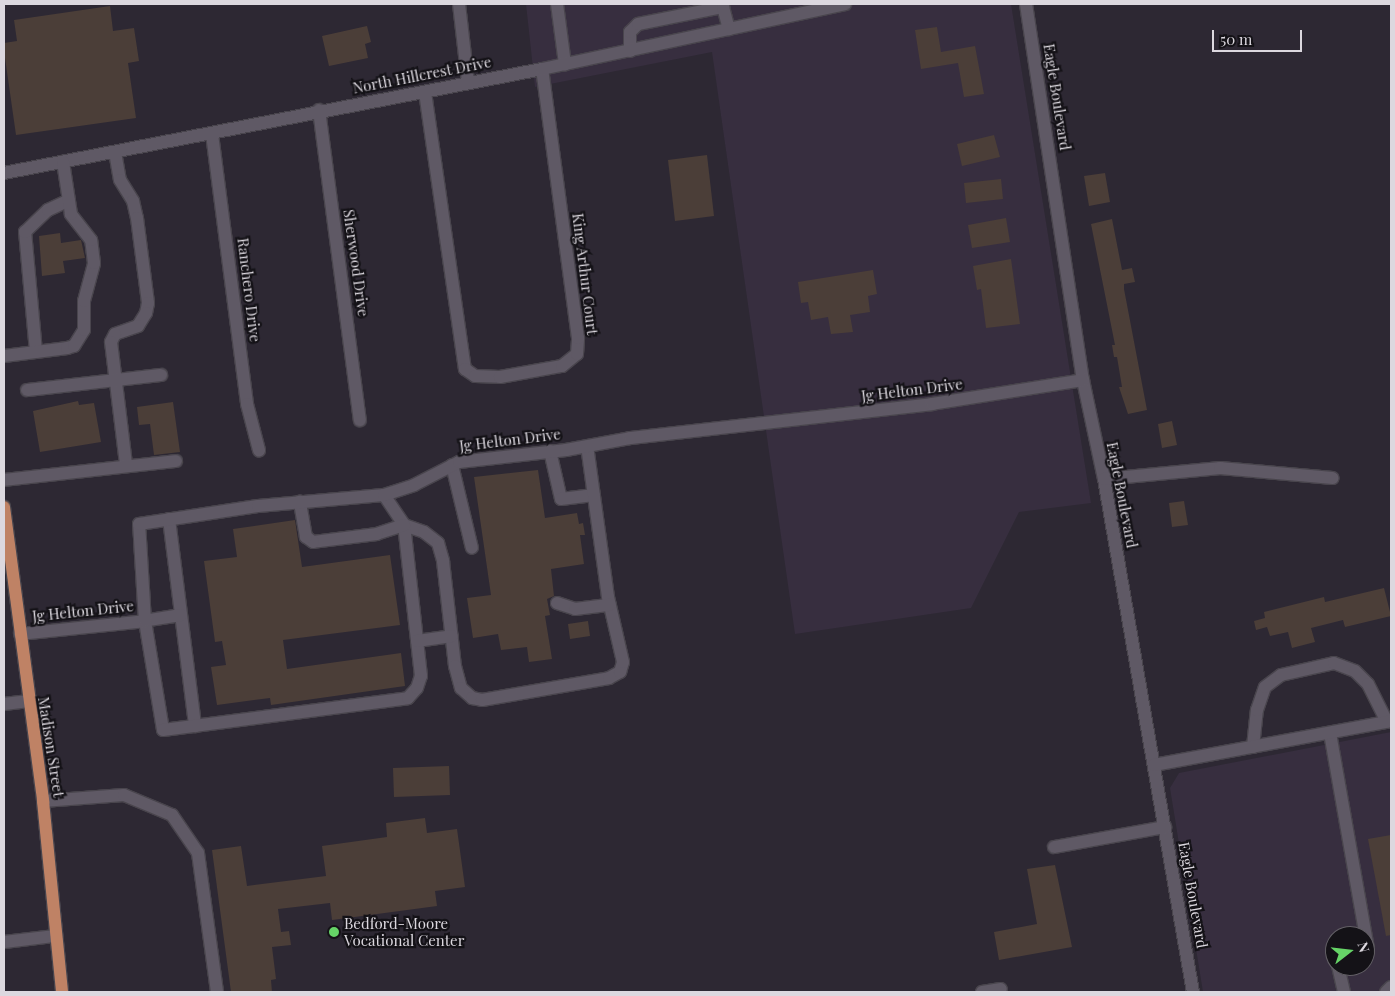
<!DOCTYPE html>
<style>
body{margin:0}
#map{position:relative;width:1395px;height:996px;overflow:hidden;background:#2d2833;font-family:"Playfair Display",serif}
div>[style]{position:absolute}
.built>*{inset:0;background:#372e3f}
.building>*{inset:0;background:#4b3e38}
.roads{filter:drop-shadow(1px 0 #49454d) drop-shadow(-1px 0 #49454d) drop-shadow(0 1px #49454d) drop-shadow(0 -1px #49454d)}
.minor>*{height:12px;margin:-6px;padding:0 6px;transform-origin:6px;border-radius:6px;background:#5f5965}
.major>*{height:12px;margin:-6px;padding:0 6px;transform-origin:6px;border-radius:6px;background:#bf8265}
.dots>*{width:14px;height:14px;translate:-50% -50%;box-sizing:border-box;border:2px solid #141217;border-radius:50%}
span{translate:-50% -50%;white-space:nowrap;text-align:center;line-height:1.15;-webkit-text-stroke:4.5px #141217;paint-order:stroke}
.street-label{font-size:15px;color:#dcd8df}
.poi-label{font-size:15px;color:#dcd8df}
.left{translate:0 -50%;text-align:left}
.frame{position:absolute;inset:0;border:5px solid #dcd8df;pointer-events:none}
.north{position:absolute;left:1325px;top:926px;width:50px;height:50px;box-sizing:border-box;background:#141217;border:1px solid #646167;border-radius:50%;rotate:74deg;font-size:14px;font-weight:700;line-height:20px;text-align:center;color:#dcd8df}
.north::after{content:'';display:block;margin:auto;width:18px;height:22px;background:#66d467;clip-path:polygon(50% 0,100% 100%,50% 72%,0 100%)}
.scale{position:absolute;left:1212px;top:30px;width:90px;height:22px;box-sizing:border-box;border:2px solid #dcd8df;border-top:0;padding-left:6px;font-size:15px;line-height:18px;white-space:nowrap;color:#dcd8df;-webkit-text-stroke:4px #141217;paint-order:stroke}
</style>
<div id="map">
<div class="built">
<i style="clip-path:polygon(526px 4px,1011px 4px,1091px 503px,1019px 512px,971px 608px,795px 634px,712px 52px,535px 87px)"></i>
<i style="clip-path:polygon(evenodd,1391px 732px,1391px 992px,1203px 992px,1170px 788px,1179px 773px,1391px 732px,1335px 936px,1365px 936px,1365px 966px,1335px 966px,1335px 936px)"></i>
</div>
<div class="building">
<i style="clip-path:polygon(110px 6px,113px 31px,134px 28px,139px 61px,128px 63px,136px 118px,16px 135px,4px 51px,4px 43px,17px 41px,14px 20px)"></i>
<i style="clip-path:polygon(367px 26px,371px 42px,365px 44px,368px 58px,329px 66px,322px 36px)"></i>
<i style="clip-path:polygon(937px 27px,941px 52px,975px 46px,984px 94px,964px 97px,958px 63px,921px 69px,915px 30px)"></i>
<i style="clip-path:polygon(994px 135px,1000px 157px,962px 166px,957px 144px)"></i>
<i style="clip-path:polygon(707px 155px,714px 216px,675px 221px,668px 160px)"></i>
<i style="clip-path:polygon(1105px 173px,1110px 202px,1089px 206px,1084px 176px)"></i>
<i style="clip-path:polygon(1001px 179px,1003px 199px,966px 203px,964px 183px)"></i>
<i style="clip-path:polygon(1006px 218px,1010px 242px,972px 248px,968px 225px)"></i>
<i style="clip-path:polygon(1112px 219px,1122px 270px,1132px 268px,1135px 282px,1124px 284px,1124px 289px,1147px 410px,1128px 414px,1119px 387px,1122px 387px,1117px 357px,1114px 357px,1112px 345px,1115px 345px,1091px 224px)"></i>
<i style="clip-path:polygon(60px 233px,61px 243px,81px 240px,85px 258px,63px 261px,65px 273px,42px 276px,39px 236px)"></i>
<i style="clip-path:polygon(1011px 259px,1020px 324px,986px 328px,981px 289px,977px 290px,973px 266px)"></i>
<i style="clip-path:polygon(873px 270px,877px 294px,868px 296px,870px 312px,850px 315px,853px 332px,831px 334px,828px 317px,811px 320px,808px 302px,801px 303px,798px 282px)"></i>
<i style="clip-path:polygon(78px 401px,79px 405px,94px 403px,101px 442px,40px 452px,33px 411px)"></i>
<i style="clip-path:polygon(173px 402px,180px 452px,154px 455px,150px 424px,139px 425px,137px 407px)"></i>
<i style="clip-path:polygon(1172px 421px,1177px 445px,1162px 448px,1158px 424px)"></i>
<i style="clip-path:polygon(538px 470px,545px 518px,577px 513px,579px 524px,583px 523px,585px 535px,580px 535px,584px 564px,551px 569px,554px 596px,547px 599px,550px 615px,545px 616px,552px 659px,529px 662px,527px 647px,501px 650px,498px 634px,473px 638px,467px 598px,491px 595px,474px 477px)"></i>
<i style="clip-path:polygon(1184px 501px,1188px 525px,1172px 527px,1169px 503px)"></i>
<i style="clip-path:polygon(295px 520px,302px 567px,390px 555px,400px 625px,283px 640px,287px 669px,401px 653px,405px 686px,271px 705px,270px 698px,217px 705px,211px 667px,226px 665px,222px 641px,215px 642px,204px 561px,237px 557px,233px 529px)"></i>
<i style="clip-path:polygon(1384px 588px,1391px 616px,1345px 627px,1343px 620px,1311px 628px,1315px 642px,1292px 648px,1288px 632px,1270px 636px,1267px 627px,1256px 630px,1254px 621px,1265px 618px,1264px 612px,1324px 597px,1325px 602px)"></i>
<i style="clip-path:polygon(588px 621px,590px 636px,570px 639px,568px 624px)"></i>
<i style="clip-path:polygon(449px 766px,450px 795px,394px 797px,393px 768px)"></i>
<i style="clip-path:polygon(425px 818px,427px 833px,457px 829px,465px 887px,435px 891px,437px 906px,332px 920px,330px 903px,278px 909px,281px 932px,289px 931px,291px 945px,272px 947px,276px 979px,271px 980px,272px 992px,231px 992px,212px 850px,241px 846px,247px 886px,326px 876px,322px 846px,387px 837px,386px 823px)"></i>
<i style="clip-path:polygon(1391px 835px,1391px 935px,1386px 936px,1368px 839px)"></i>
<i style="clip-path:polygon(1055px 865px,1072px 947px,999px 960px,994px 932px,1037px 924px,1027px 869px)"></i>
</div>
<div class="roads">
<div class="minor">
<i style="left:459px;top:4px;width:79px;rotate:83.4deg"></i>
<i style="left:557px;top:4px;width:61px;rotate:82.4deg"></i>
<i style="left:1026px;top:4px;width:380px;rotate:81.4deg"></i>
<i style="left:1083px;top:380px;width:101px;rotate:78deg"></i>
<i style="left:1104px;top:479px;width:521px;rotate:80.16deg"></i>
<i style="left:630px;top:51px;width:19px;rotate:-90deg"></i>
<i style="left:630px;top:32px;width:11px;rotate:-45deg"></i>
<i style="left:638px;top:24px;width:87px;rotate:-11.3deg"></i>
<i style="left:723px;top:7px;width:23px;rotate:75deg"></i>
<i style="left:425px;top:92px;width:280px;rotate:81.8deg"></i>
<i style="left:465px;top:369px;width:12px;rotate:35deg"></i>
<i style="left:475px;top:376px;width:25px;rotate:2deg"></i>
<i style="left:500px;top:377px;width:63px;rotate:-10.1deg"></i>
<i style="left:562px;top:366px;width:19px;rotate:-39deg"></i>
<i style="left:577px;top:354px;width:16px;rotate:-86deg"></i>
<i style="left:578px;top:338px;width:271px;rotate:-97.6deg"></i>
<i style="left:319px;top:110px;width:313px;rotate:82.5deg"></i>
<i style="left:212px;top:134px;width:272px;rotate:82.6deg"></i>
<i style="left:247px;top:404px;width:48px;rotate:75.4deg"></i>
<i style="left:115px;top:152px;width:28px;rotate:80deg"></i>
<i style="left:120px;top:180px;width:25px;rotate:58deg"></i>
<i style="left:133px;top:201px;width:17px;rotate:77deg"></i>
<i style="left:137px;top:218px;width:86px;rotate:82.6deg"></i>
<i style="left:148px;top:303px;width:10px;rotate:101deg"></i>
<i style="left:146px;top:313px;width:15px;rotate:122deg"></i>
<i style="left:138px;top:326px;width:24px;rotate:161deg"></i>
<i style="left:115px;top:334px;width:9px;rotate:117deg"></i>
<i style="left:111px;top:342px;width:124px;rotate:83deg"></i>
<i style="left:4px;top:173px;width:548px;rotate:-10.94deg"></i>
<i style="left:542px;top:69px;width:310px;rotate:-12.1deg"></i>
<i style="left:36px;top:352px;width:121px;rotate:-95.2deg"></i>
<i style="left:25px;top:232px;width:32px;rotate:-44deg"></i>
<i style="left:48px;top:210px;width:23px;rotate:-25deg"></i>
<i style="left:4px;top:356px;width:64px;rotate:-7.2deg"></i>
<i style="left:67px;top:348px;width:7px;rotate:-16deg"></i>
<i style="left:74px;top:346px;width:19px;rotate:-58deg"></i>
<i style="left:84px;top:330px;width:29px;rotate:-90deg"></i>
<i style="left:84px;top:301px;width:39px;rotate:-75deg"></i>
<i style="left:94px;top:263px;width:23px;rotate:-97deg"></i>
<i style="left:91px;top:240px;width:33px;rotate:-128deg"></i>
<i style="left:71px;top:214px;width:53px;rotate:-98.7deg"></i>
<i style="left:27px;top:390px;width:135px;rotate:-6.4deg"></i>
<i style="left:550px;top:451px;width:49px;rotate:77.1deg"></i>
<i style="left:561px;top:499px;width:33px;rotate:-7deg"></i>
<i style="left:452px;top:465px;width:85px;rotate:76.5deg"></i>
<i style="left:1104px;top:479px;width:117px;rotate:-5.4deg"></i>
<i style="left:1220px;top:468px;width:113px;rotate:5.1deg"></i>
<i style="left:4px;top:480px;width:173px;rotate:-6.3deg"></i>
<i style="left:384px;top:495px;width:36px;rotate:56deg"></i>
<i style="left:404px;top:525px;width:21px;rotate:19deg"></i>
<i style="left:424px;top:532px;width:18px;rotate:38deg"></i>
<i style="left:438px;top:543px;width:19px;rotate:74deg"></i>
<i style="left:443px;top:561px;width:106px;rotate:83.5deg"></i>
<i style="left:455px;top:666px;width:23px;rotate:75deg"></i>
<i style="left:461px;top:688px;width:15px;rotate:42deg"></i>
<i style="left:472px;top:698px;width:10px;rotate:11deg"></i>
<i style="left:482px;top:700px;width:129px;rotate:-9.8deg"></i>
<i style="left:609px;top:678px;width:13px;rotate:-29deg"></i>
<i style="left:620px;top:672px;width:10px;rotate:-73deg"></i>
<i style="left:623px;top:662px;width:67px;rotate:-103deg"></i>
<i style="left:608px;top:597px;width:152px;rotate:-97.9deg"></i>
<i style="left:169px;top:519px;width:209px;rotate:82.8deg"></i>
<i style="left:557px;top:603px;width:19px;rotate:18deg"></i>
<i style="left:575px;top:609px;width:35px;rotate:-7deg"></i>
<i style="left:181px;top:615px;width:36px;rotate:171deg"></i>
<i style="left:145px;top:621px;width:110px;rotate:80.6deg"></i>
<i style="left:163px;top:730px;width:247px;rotate:-7.4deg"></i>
<i style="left:408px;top:698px;width:13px;rotate:-48deg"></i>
<i style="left:417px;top:688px;width:13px;rotate:-72deg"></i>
<i style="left:421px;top:676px;width:152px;rotate:-96.4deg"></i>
<i style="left:404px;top:525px;width:28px;rotate:162deg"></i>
<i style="left:377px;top:534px;width:64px;rotate:172.9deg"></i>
<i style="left:313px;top:542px;width:9px;rotate:-144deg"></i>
<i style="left:306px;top:537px;width:36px;rotate:-100deg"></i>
<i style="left:20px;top:634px;width:126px;rotate:-5.9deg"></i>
<i style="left:145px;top:621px;width:97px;rotate:-93.5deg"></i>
<i style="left:139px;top:524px;width:120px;rotate:-8.6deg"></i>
<i style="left:258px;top:506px;width:126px;rotate:-5deg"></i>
<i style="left:384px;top:495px;width:32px;rotate:-18deg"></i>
<i style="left:414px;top:485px;width:51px;rotate:-27.1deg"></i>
<i style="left:459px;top:462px;width:108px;rotate:-6.4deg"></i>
<i style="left:566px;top:450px;width:65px;rotate:-10.6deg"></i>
<i style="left:630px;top:438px;width:304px;rotate:-6.4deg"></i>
<i style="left:932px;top:404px;width:153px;rotate:-9deg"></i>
<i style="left:417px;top:641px;width:35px;rotate:-8deg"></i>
<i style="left:4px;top:704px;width:23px;rotate:-7deg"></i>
<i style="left:1330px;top:733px;width:219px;rotate:80deg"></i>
<i style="left:1368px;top:949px;width:9px;rotate:108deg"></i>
<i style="left:1253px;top:747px;width:37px;rotate:-84deg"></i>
<i style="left:1257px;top:710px;width:24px;rotate:-71deg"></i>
<i style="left:1265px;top:687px;width:20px;rotate:-37deg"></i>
<i style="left:1281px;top:675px;width:54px;rotate:-12.8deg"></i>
<i style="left:1334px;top:663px;width:22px;rotate:21deg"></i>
<i style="left:1355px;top:671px;width:18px;rotate:45deg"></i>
<i style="left:1368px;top:684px;width:42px;rotate:63.4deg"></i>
<i style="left:1154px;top:765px;width:241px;rotate:-10.5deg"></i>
<i style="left:43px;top:801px;width:81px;rotate:-4.2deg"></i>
<i style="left:124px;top:795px;width:52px;rotate:22.6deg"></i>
<i style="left:172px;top:815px;width:46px;rotate:55.6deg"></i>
<i style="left:198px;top:853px;width:140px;rotate:82.2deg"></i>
<i style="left:1054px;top:847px;width:113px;rotate:-10.2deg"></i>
<i style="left:4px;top:942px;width:50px;rotate:-6.8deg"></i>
<i style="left:1338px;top:966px;width:27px;rotate:77deg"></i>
<i style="left:982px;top:992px;width:19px;rotate:-9deg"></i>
<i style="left:1386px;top:992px;width:7px;rotate:-45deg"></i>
</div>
<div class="major">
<i style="left:4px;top:507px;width:297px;rotate:82.4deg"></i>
<i style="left:43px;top:801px;width:192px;rotate:84.3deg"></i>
</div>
</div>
<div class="dots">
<i style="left:334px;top:932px;background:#66d467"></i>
</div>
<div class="street-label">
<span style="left:422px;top:75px;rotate:-11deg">North Hillcrest Drive</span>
<span style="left:1057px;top:97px;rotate:81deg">Eagle Boulevard</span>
<span style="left:356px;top:263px;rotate:82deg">Sherwood Drive</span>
<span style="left:585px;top:274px;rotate:83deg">King Arthur Court</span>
<span style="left:249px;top:290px;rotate:83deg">Ranchero Drive</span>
<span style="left:912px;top:390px;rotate:-7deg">Jg Helton Drive</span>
<span style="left:510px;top:440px;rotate:-7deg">Jg Helton Drive</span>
<span style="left:1122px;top:495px;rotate:79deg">Eagle Boulevard</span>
<span style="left:83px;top:611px;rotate:-6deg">Jg Helton Drive</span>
<span style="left:51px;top:747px;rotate:81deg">Madison Street</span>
<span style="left:1193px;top:895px;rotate:80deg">Eagle Boulevard</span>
</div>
<div class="poi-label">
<span class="left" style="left:344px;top:932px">Bedford-Moore<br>Vocational Center</span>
</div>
<div class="frame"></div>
<div class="north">N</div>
<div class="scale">50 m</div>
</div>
